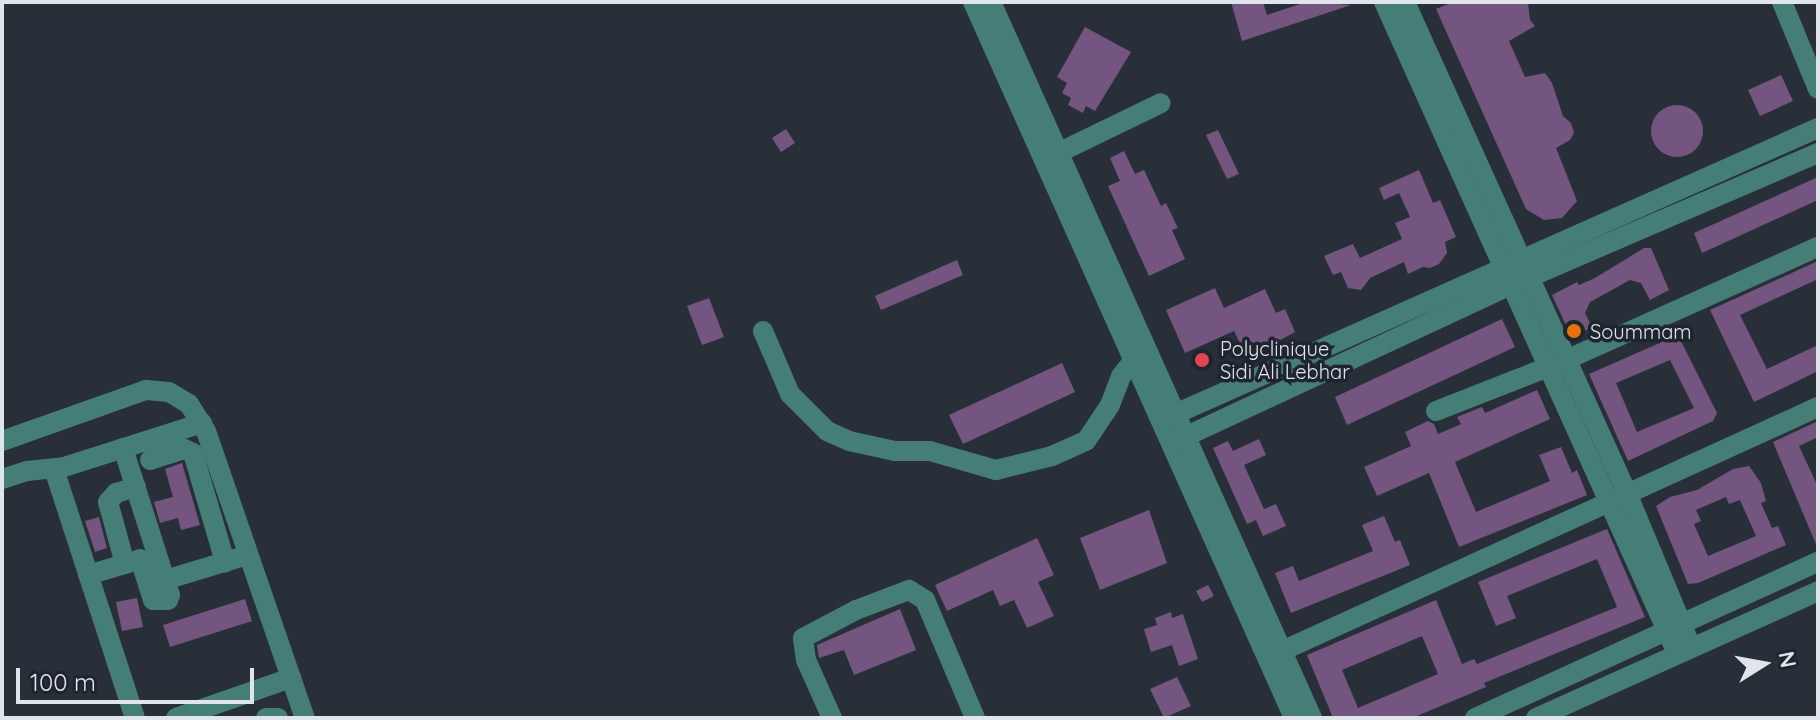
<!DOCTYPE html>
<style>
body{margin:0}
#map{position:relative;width:1820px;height:720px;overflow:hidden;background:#292f39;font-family:Quicksand,sans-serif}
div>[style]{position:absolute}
.building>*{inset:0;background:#73557f}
.round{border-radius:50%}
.minor>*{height:20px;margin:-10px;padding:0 10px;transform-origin:10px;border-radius:10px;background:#457d77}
.dots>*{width:22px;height:22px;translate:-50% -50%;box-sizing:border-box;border:4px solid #1f252f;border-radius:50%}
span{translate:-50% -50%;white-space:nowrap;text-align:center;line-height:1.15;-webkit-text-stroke:7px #1f252f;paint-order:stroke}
.poi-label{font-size:20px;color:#e0e4eb}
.left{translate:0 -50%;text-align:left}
.frame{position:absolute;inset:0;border:4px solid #e0e4eb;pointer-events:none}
.north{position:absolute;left:1724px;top:624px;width:80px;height:80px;-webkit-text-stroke:6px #1f252f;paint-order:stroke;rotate:79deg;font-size:22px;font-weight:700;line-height:32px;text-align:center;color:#e0e4eb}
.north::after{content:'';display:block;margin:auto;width:28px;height:36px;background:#e0e4eb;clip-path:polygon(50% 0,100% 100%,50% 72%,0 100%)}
.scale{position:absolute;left:16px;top:668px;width:238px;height:36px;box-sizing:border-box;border:4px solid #e0e4eb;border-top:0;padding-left:10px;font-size:24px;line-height:28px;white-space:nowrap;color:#e0e4eb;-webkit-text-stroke:6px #1f252f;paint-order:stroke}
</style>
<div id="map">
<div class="building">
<i style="clip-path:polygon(1231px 2px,1263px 2px,1267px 15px,1306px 2px,1351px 5px,1242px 41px)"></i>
<i style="clip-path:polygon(1453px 2px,1528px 2px,1530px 20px,1535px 26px,1509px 41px,1525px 77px,1545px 73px,1552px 83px,1563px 116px,1571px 123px,1574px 133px,1570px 140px,1556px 148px,1577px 201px,1562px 218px,1544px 220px,1526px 209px,1436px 9px)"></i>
<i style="clip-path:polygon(1085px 27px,1131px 52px,1095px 111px,1086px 106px,1083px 113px,1068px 105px,1071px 98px,1062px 93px,1067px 83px,1057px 77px)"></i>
<i style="clip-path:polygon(1781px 75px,1793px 101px,1760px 116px,1748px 90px)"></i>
<i class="round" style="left:1651px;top:105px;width:52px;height:52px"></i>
<i style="clip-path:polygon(786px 129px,795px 143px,781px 152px,772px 138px)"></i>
<i style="clip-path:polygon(1218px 130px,1239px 174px,1227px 179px,1206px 135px)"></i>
<i style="clip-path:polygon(1124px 151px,1135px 174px,1144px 170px,1161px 206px,1166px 203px,1178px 228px,1172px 230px,1185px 259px,1149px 276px,1108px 186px,1120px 181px,1110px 158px)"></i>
<i style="clip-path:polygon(1419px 170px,1433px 203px,1440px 200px,1456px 237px,1445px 242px,1447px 253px,1439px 264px,1430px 268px,1423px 267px,1408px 274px,1404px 262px,1370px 278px,1361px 290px,1348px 288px,1341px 272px,1333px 275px,1324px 256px,1353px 244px,1360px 258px,1402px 239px,1395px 223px,1410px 217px,1399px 193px,1384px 200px,1379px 188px)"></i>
<i style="clip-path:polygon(1818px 177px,1818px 200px,1702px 253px,1694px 233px)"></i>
<i style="clip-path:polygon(1644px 248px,1651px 248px,1669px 290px,1650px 300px,1641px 283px,1630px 280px,1590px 302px,1585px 313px,1592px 327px,1572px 338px,1552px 295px,1577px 282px,1579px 285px,1595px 278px)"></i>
<i style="clip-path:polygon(957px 260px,963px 275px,881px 310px,875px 296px)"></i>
<i style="clip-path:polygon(1818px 261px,1818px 279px,1740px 315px,1767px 369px,1818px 345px,1818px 371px,1754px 402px,1710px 310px)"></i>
<i style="clip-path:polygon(1215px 288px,1224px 308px,1265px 289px,1276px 313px,1285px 309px,1295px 332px,1247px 358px,1234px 331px,1185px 353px,1166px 310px)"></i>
<i style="clip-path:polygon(709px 298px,724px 337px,702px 345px,687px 306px)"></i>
<i style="clip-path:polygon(1502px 319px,1515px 347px,1347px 425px,1335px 397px)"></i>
<i style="clip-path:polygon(evenodd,1678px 335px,1717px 413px,1713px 421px,1628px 461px,1589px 374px,1678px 335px,1670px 360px,1694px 408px,1637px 432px,1616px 383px,1670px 360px)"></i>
<i style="clip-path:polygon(1062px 363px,1075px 392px,963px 444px,949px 415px)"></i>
<i style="clip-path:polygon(1537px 390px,1550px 419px,1455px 462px,1476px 512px,1550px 481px,1539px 455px,1561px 447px,1572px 473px,1577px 470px,1587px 495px,1459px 547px,1429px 473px,1377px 496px,1364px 467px,1411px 446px,1405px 432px,1428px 421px,1434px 424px,1438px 434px,1461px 424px,1457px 417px,1482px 407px,1485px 413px)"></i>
<i style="clip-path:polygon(1818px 421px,1818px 437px,1799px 446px,1818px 487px,1818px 549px,1773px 442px)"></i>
<i style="clip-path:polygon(1259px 439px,1266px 455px,1244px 465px,1264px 509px,1276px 504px,1286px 526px,1263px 536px,1256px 520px,1247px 524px,1213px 448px,1228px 441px,1233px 451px)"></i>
<i style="clip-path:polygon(182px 463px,200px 525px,181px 530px,178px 518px,160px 523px,154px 502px,173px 497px,165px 469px)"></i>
<i style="clip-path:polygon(evenodd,1749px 466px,1761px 483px,1766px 501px,1761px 503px,1772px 528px,1778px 526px,1786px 545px,1698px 583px,1688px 584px,1656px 506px,1670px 497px,1697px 490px,1733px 469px,1749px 466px,1726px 497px,1729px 504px,1740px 500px,1756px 536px,1708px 556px,1694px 524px,1701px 521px,1696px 510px,1726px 497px)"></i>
<i style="clip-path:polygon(1149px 510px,1167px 563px,1100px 590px,1080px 538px)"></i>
<i style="clip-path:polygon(1384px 516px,1395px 542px,1400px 540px,1410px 565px,1291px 613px,1275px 573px,1293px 566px,1299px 581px,1373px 551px,1362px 525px)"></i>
<i style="clip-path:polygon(99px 517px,107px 548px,95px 552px,85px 521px)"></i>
<i style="clip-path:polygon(evenodd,1607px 529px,1645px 617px,1484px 683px,1486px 687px,1412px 718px,1333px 718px,1307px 655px,1436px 600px,1462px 664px,1474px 659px,1477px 664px,1617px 607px,1597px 559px,1507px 596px,1516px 618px,1496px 626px,1478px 582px,1607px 529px,1422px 636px,1438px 674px,1358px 708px,1342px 670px,1422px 636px)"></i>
<i style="clip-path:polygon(1037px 538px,1054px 575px,1038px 582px,1054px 616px,1027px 628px,1014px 600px,1000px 606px,993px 590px,947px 611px,935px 585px)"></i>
<i style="clip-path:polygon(1208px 585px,1214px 596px,1202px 602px,1196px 591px)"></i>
<i style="clip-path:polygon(137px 598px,143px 627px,122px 631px,116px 602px)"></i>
<i style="clip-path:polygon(245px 599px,252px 621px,170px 647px,163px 625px)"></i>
<i style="clip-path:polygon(900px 609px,916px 650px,854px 675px,844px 650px,819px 658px,817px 645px)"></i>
<i style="clip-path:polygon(1171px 612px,1172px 618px,1183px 614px,1198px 659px,1179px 666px,1172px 645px,1151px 652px,1144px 629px,1157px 625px,1155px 618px)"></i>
<i style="clip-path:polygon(1177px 677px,1191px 706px,1164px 718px,1150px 689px)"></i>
</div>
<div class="minor">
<i style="left:973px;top:2px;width:785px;rotate:65.85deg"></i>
<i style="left:991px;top:2px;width:785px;rotate:65.85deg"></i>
<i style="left:1384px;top:2px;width:714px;rotate:65.77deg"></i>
<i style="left:1405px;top:2px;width:539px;rotate:65.67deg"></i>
<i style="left:1627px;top:493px;width:167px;rotate:67.4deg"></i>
<i style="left:1782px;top:2px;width:94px;rotate:67.5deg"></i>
<i style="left:1058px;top:153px;width:114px;rotate:-25.9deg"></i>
<i style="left:763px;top:331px;width:69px;rotate:66.8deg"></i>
<i style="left:790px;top:394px;width:52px;rotate:45deg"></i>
<i style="left:827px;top:431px;width:24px;rotate:24deg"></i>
<i style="left:849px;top:441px;width:47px;rotate:12.3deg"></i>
<i style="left:895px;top:451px;width:35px"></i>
<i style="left:930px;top:451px;width:69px;rotate:16.1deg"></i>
<i style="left:996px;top:470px;width:58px;rotate:-14deg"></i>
<i style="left:1052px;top:456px;width:37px;rotate:-24deg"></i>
<i style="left:1086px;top:441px;width:43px;rotate:-56.3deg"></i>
<i style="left:1110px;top:405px;width:31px;rotate:-69deg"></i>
<i style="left:1121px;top:376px;width:19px;rotate:-51deg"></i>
<i style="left:1436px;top:411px;width:140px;rotate:-21.4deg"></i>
<i style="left:1566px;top:360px;width:276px;rotate:-24.2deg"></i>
<i style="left:1164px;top:419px;width:716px;rotate:-23.99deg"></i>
<i style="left:2px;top:441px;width:153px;rotate:-19.5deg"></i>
<i style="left:146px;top:390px;width:23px;rotate:5deg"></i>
<i style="left:169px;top:392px;width:23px;rotate:31deg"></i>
<i style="left:189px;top:404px;width:32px;rotate:58deg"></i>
<i style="left:206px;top:431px;width:304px;rotate:71deg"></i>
<i style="left:1176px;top:441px;width:367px;rotate:-25deg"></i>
<i style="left:1509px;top:286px;width:336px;rotate:-23.3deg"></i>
<i style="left:123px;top:448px;width:154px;rotate:72.3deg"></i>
<i style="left:170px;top:595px;width:5px;rotate:112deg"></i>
<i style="left:168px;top:600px;width:15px;rotate:180deg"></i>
<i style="left:153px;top:600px;width:43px;rotate:-107.6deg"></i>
<i style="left:150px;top:460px;width:36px;rotate:-18deg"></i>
<i style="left:184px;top:449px;width:10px;rotate:24deg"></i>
<i style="left:193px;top:453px;width:114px;rotate:73.6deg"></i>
<i style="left:54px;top:469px;width:262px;rotate:72deg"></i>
<i style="left:2px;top:479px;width:26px;rotate:-18deg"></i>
<i style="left:27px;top:471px;width:37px;rotate:-6deg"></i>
<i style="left:64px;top:467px;width:145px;rotate:-17.7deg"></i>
<i style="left:125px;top:564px;width:64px;rotate:-105.3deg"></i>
<i style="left:108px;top:502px;width:12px;rotate:-48deg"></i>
<i style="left:116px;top:493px;width:21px;rotate:-17deg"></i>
<i style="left:88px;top:575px;width:52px;rotate:-16.7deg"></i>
<i style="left:165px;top:580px;width:76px;rotate:-16.8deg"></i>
<i style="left:1271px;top:656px;width:601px;rotate:-24.48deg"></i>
<i style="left:176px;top:718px;width:122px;rotate:-19.2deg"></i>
<i style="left:266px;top:718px;width:12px"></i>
<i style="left:832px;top:718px;width:64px;rotate:-114.1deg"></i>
<i style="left:806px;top:660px;width:22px;rotate:-98deg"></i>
<i style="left:803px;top:638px;width:60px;rotate:-27.8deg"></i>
<i style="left:856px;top:610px;width:57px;rotate:-20.7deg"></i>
<i style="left:909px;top:590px;width:19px;rotate:32deg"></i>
<i style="left:925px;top:600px;width:128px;rotate:67deg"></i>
<i style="left:1475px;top:718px;width:377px;rotate:-24.5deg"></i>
<i style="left:1536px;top:718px;width:309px;rotate:-24.2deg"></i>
</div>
<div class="dots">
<i style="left:1574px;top:331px;background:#e8710a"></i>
<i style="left:1202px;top:360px;background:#e0444e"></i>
</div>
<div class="poi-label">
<span class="left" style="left:1590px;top:331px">Soummam</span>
<span class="left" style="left:1220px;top:360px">Polyclinique<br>Sidi Ali Lebhar</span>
</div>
<div class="frame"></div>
<div class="north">N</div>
<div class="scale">100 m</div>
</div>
